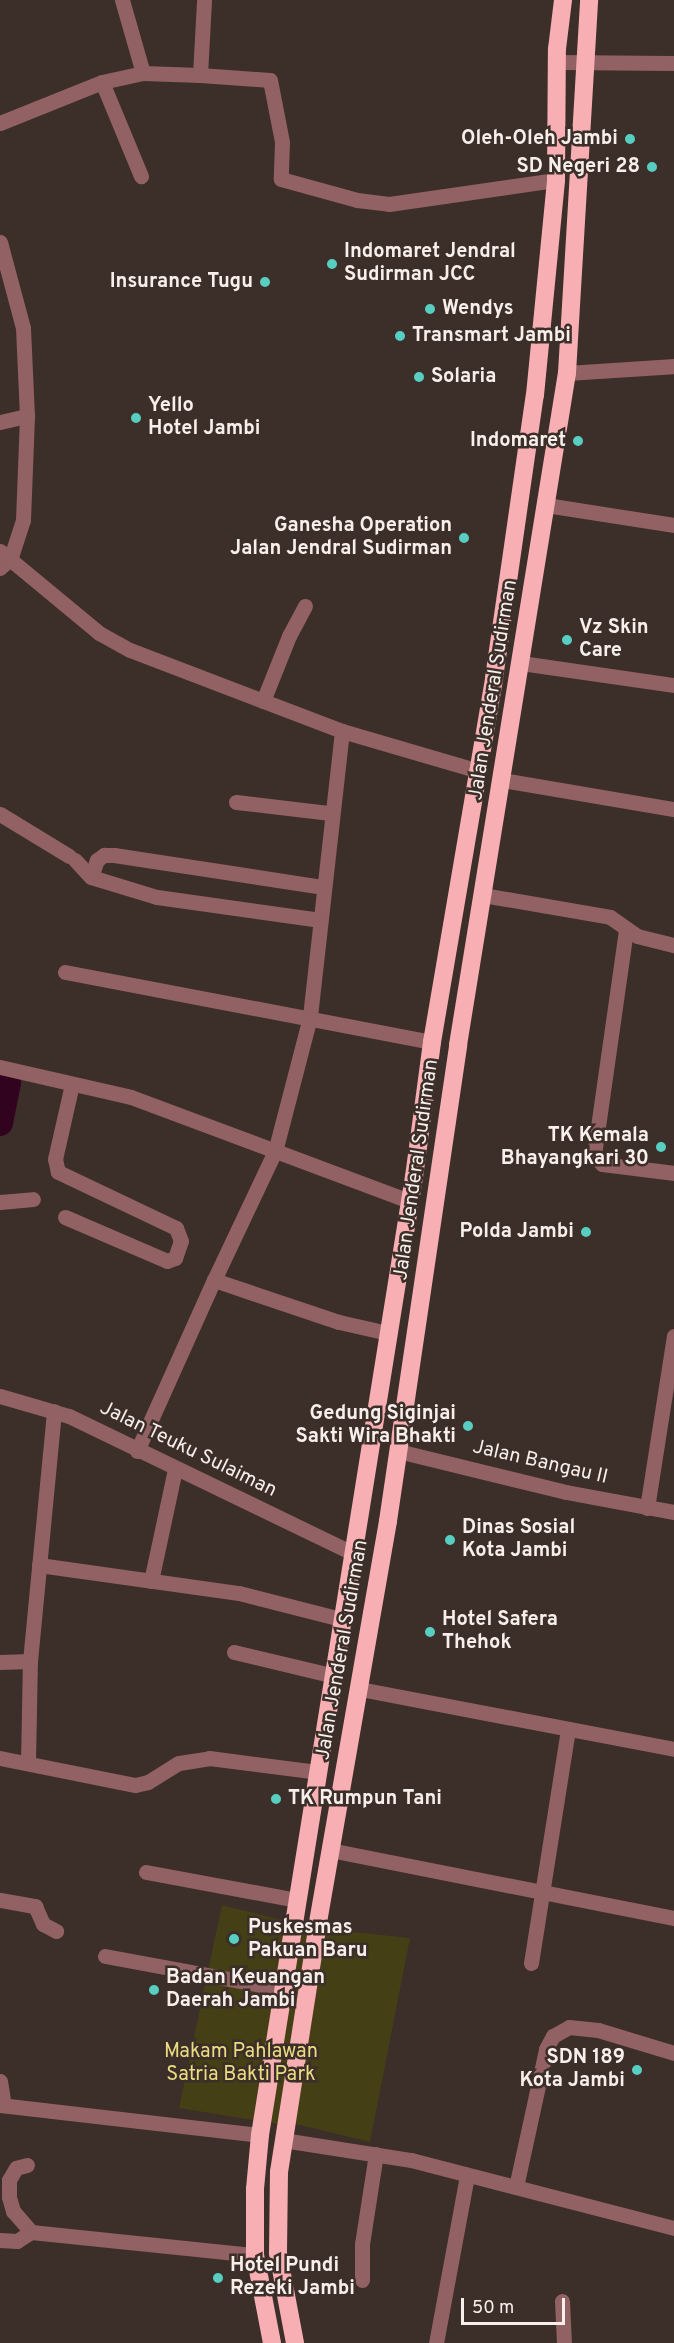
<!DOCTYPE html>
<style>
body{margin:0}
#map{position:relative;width:674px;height:2343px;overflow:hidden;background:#3c2e28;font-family:Overpass,sans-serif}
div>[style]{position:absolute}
.green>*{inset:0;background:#453f15}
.river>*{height:26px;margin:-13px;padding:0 13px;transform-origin:13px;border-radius:13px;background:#31031f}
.minor>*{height:15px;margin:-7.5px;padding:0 7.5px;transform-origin:7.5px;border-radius:7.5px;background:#916163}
.highway>*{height:18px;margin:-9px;padding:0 9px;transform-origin:9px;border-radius:9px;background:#f7afb3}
.dots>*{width:16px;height:16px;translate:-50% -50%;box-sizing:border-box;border:3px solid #3c2e28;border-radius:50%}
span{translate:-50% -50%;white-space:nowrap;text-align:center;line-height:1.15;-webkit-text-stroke:5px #3c2e28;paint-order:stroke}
.poi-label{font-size:20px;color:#f8efeb;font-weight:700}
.right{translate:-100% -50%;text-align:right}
.left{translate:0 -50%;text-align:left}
.street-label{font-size:20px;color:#f8efeb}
.park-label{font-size:20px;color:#ebdd83}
.scale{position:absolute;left:461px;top:2298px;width:104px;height:27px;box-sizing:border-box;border:3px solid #f8efeb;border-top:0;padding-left:8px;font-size:18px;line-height:21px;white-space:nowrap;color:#f8efeb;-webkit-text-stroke:4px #3c2e28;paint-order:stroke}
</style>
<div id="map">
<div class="green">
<i style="clip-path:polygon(222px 1905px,315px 1928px,410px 1938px,370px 2142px,288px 2122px,284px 2125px,179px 2108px)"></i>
</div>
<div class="river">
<i style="left:0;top:1123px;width:41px;rotate:-78.7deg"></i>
</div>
<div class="minor">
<i style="left:122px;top:0;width:76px;rotate:74deg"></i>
<i style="left:557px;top:62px;width:117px;rotate:0.5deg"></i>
<i style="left:200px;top:75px;width:70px;rotate:4.1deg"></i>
<i style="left:270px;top:80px;width:63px;rotate:79deg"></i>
<i style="left:282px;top:142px;width:37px;rotate:92deg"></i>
<i style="left:281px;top:179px;width:79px;rotate:15.4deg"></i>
<i style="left:357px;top:200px;width:32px;rotate:7deg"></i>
<i style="left:389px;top:204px;width:169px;rotate:-8.2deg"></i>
<i style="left:102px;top:82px;width:102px;rotate:67.5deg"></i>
<i style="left:0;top:123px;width:110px;rotate:-21.9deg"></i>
<i style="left:102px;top:82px;width:42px;rotate:-12.4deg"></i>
<i style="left:143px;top:73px;width:57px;rotate:2deg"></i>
<i style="left:200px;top:75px;width:74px;rotate:-86.9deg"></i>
<i style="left:0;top:242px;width:89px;rotate:75deg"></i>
<i style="left:23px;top:328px;width:88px;rotate:87.4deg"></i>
<i style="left:27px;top:416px;width:104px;rotate:92.2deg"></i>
<i style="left:23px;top:520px;width:40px;rotate:108deg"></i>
<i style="left:11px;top:558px;width:15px;rotate:138deg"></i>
<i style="left:567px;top:373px;width:107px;rotate:-3.7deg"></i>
<i style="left:0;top:422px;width:28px;rotate:-13deg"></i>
<i style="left:546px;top:505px;width:130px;rotate:8.9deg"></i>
<i style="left:0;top:551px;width:129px;rotate:39.6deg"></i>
<i style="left:99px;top:633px;width:35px;rotate:29deg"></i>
<i style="left:130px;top:650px;width:227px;rotate:20.9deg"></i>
<i style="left:342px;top:731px;width:143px;rotate:16.3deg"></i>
<i style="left:521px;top:663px;width:155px;rotate:8.2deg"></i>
<i style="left:263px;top:701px;width:70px;rotate:-68.2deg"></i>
<i style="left:289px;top:636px;width:34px;rotate:-62deg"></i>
<i style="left:342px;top:731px;width:288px;rotate:96.4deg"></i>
<i style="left:310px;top:1017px;width:138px;rotate:104.6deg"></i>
<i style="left:275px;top:1151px;width:143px;rotate:115.3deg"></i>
<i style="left:214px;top:1280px;width:132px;rotate:18.6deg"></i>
<i style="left:339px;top:1322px;width:50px;rotate:12.7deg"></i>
<i style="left:502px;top:780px;width:174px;rotate:9.6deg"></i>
<i style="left:236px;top:802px;width:95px;rotate:6.7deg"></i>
<i style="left:0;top:814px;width:81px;rotate:31.3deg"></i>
<i style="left:75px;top:860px;width:23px;rotate:47deg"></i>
<i style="left:91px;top:877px;width:69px;rotate:16.9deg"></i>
<i style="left:157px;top:897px;width:165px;rotate:8deg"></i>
<i style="left:91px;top:877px;width:18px;rotate:-71deg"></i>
<i style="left:97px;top:860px;width:9px;rotate:-36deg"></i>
<i style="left:104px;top:855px;width:10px"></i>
<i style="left:114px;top:855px;width:212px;rotate:8.7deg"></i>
<i style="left:483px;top:895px;width:129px;rotate:9.8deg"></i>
<i style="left:610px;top:917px;width:33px;rotate:35deg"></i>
<i style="left:637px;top:936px;width:38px;rotate:14deg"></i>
<i style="left:626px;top:930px;width:227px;rotate:98.1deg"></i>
<i style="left:594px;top:1155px;width:12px;rotate:48deg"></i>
<i style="left:602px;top:1164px;width:73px;rotate:7.1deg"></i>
<i style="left:65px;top:972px;width:374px;rotate:10.8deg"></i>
<i style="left:0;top:1067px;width:134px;rotate:12.9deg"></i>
<i style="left:131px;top:1097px;width:297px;rotate:20.5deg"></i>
<i style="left:0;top:1202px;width:33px;rotate:-5deg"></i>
<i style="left:65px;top:1217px;width:111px;rotate:23.3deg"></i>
<i style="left:167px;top:1261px;width:9px;rotate:-21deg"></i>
<i style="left:175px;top:1258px;width:18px;rotate:-71deg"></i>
<i style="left:181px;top:1241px;width:14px;rotate:-111deg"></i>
<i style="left:176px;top:1228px;width:131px;rotate:-154.6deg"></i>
<i style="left:58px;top:1172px;width:13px;rotate:-103deg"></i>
<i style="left:55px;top:1159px;width:77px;rotate:-77.2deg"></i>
<i style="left:0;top:1396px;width:72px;rotate:16.2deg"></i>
<i style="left:69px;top:1416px;width:315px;rotate:25.8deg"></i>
<i style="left:137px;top:1451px;width:188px;rotate:-65.8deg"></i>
<i style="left:398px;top:1451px;width:173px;rotate:13.7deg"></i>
<i style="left:566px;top:1492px;width:110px;rotate:10.5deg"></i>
<i style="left:647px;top:1508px;width:174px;rotate:-81.1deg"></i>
<i style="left:39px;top:1565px;width:202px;rotate:8deg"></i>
<i style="left:239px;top:1593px;width:108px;rotate:14.4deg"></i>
<i style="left:151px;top:1581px;width:115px;rotate:-77.9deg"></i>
<i style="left:234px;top:1652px;width:104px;rotate:13.4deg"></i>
<i style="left:0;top:1662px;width:30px;rotate:-2deg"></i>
<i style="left:360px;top:1689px;width:320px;rotate:10.8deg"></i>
<i style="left:0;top:1758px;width:138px;rotate:11.3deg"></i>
<i style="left:135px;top:1785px;width:13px;rotate:-13deg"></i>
<i style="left:148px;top:1782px;width:36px;rotate:-32deg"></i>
<i style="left:179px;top:1763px;width:30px;rotate:-9deg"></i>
<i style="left:209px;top:1758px;width:111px;rotate:7.3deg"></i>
<i style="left:28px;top:1762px;width:101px;rotate:-88.9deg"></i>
<i style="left:30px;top:1661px;width:251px;rotate:-84.5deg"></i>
<i style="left:330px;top:1850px;width:351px;rotate:11.2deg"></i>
<i style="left:146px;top:1872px;width:154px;rotate:10.5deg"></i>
<i style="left:0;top:1900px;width:36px;rotate:10deg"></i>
<i style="left:35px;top:1906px;width:20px;rotate:66deg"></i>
<i style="left:43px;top:1924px;width:15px;rotate:28deg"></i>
<i style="left:105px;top:1956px;width:181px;rotate:10.5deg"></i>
<i style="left:531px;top:1963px;width:237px;rotate:-81deg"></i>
<i style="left:0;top:2081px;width:24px;rotate:81deg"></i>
<i style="left:0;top:2105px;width:262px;rotate:6.6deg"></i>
<i style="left:283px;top:2140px;width:130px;rotate:8.9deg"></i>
<i style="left:411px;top:2160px;width:272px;rotate:14.5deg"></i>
<i style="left:27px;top:2165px;width:11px;rotate:165deg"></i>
<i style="left:16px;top:2168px;width:14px;rotate:120deg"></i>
<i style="left:9px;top:2180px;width:17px;rotate:90deg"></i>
<i style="left:9px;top:2197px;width:15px;rotate:74deg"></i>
<i style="left:13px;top:2211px;width:28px;rotate:49deg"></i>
<i style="left:31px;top:2232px;width:225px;rotate:5.9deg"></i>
<i style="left:516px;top:2187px;width:141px;rotate:-77.7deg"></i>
<i style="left:546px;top:2049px;width:15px;rotate:-62deg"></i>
<i style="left:553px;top:2036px;width:18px;rotate:-29deg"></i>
<i style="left:569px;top:2027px;width:29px;rotate:6deg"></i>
<i style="left:598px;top:2030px;width:79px;rotate:16.8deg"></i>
<i style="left:0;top:2240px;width:17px;rotate:3deg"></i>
<i style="left:17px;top:2241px;width:17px;rotate:-33deg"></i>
<i style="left:362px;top:2280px;width:36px;rotate:-90deg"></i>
<i style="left:362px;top:2244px;width:91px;rotate:-81.2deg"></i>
<i style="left:562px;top:2301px;width:42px;rotate:87.3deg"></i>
<i style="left:436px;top:2343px;width:171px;rotate:-79.5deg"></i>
</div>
<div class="highway">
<i style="left:272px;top:2343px;width:90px;rotate:-100.9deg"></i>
<i style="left:255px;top:2255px;width:66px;rotate:-90deg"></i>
<i style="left:255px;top:2189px;width:54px;rotate:-84.7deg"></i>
<i style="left:260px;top:2135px;width:970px;rotate:-80.87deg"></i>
<i style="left:414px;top:1177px;width:136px;rotate:-82.4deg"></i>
<i style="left:432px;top:1042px;width:369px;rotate:-80.3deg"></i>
<i style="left:494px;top:678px;width:286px;rotate:-81.8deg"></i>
<i style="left:535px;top:395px;width:216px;rotate:-84.4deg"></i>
<i style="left:556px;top:180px;width:131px;rotate:-89.6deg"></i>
<i style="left:557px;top:49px;width:49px;rotate:-83deg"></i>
<i style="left:295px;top:2343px;width:92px;rotate:-100.7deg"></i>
<i style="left:278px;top:2253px;width:81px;rotate:-89.3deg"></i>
<i style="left:279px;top:2172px;width:247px;rotate:-81.1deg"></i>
<i style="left:317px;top:1928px;width:413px;rotate:-80.1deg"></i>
<i style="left:388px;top:1521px;width:481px;rotate:-81.6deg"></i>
<i style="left:458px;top:1045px;width:681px;rotate:-80.79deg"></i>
<i style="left:567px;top:373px;width:374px;rotate:-86.6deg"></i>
</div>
<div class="dots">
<i style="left:630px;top:139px;background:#57cec1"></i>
<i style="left:652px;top:167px;background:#57cec1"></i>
<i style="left:332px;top:264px;background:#57cec1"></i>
<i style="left:265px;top:282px;background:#57cec1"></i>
<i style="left:430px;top:309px;background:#57cec1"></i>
<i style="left:400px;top:336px;background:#57cec1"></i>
<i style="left:419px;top:377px;background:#57cec1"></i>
<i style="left:136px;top:418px;background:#57cec1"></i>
<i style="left:578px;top:441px;background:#57cec1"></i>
<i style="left:464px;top:538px;background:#57cec1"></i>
<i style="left:567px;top:640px;background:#57cec1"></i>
<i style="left:661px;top:1147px;background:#57cec1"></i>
<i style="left:586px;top:1232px;background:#57cec1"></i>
<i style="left:468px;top:1426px;background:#57cec1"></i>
<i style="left:450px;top:1540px;background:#57cec1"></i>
<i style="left:430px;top:1632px;background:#57cec1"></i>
<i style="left:276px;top:1799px;background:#57cec1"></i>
<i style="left:234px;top:1939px;background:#57cec1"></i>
<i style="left:154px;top:1990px;background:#57cec1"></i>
<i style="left:637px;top:2070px;background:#57cec1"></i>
<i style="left:218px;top:2278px;background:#57cec1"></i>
</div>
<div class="poi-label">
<span class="right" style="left:618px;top:139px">Oleh-Oleh Jambi</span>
<span class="right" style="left:640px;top:167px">SD Negeri 28</span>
<span class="left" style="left:344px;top:264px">Indomaret Jendral<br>Sudirman JCC</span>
<span class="right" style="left:253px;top:282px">Insurance Tugu</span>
<span class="left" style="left:442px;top:309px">Wendys</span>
<span class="left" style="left:412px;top:336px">Transmart Jambi</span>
<span class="left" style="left:431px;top:377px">Solaria</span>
<span class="left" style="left:148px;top:418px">Yello<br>Hotel Jambi</span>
<span class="right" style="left:566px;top:441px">Indomaret</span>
<span class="right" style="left:452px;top:538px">Ganesha Operation<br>Jalan Jendral Sudirman</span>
<span class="left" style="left:579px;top:640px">Vz Skin<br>Care</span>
<span class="right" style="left:649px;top:1148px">TK Kemala<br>Bhayangkari 30</span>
<span class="right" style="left:574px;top:1232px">Polda Jambi</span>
<span class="right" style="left:456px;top:1426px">Gedung Siginjai<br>Sakti Wira Bhakti</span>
<span class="left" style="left:462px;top:1540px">Dinas Sosial<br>Kota Jambi</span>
<span class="left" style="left:442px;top:1632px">Hotel Safera<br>Thehok</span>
<span class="left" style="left:288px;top:1799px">TK Rumpun Tani</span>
<span class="left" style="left:248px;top:1940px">Puskesmas<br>Pakuan Baru</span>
<span class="left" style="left:166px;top:1990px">Badan Keuangan<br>Daerah Jambi</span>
<span class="right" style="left:625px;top:2070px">SDN 189<br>Kota Jambi</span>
<span class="left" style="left:230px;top:2278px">Hotel Pundi<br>Rezeki Jambi</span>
</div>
<div class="street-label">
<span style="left:494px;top:690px;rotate:-81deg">Jalan Jenderal Sudirman</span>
<span style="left:417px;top:1170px;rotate:-82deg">Jalan Jenderal Sudirman</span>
<span style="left:188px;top:1450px;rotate:26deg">Jalan Teuku Sulaiman</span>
<span style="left:540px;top:1463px;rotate:13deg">Jalan Bangau II</span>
<span style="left:343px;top:1650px;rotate:-80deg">Jalan Jenderal Sudirman</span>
</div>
<div class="park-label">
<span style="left:241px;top:2064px">Makam Pahlawan<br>Satria Bakti Park</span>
</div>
<div class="scale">50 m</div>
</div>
